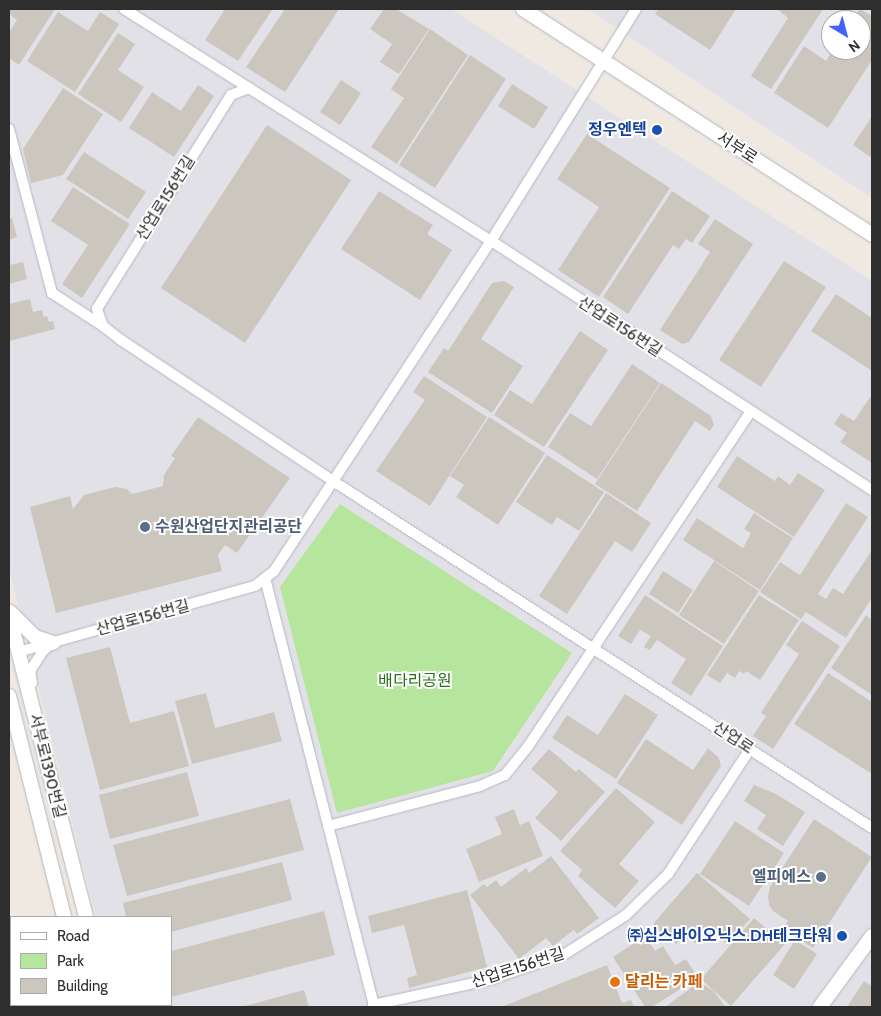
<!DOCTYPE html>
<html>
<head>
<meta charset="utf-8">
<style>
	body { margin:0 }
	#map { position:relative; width:881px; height:1016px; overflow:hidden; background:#efe9e1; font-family:Cabin,"Noto Sans KR",sans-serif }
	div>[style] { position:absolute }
	.industrial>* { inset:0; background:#e3e1e8 }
	.green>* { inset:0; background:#b6e59e }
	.building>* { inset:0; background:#cbc7bf }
	.roads { filter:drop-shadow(0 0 1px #b4b7c1) drop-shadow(0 0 1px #b4b7c1) }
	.street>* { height:10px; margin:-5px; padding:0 5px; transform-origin:5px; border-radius:5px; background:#fff }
	.secondary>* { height:14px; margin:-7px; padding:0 7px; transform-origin:7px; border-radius:7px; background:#fff }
	.dots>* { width:14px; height:14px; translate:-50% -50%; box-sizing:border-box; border:2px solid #fff; border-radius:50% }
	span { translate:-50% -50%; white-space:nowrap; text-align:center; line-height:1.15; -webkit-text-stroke:4px #fff; paint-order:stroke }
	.transit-label { font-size:16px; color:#164399; font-weight:700 }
	.right { translate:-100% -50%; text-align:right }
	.street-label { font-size:16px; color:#2e2e2e }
	.service-label { font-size:16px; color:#4e5e75; font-weight:700 }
	.left { translate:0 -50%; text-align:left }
	.park-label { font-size:16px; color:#2c6e1b }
	.food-label { font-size:16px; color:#c56008; font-weight:700 }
	.frame { position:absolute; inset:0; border:10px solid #2e2e2e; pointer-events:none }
	.legend { position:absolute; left:10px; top:916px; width:162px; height:90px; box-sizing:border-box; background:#fff; border:1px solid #ababab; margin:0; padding:6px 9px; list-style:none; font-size:15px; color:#2e2e2e }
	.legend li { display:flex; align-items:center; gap:10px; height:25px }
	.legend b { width:25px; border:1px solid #ababab }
	.north { position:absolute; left:821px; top:10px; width:50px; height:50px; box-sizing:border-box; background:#fff; border:1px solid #ababab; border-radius:50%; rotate:143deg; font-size:14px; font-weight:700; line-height:20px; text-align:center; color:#2e2e2e }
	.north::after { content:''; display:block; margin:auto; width:18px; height:22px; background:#4264fb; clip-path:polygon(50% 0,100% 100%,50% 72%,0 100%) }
</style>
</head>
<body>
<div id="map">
	<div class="industrial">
		<div style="clip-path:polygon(9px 9px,451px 9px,872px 281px,872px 1007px,119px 1007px,118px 1005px,171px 1005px,171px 917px,96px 917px,9px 569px)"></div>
		<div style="clip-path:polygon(evenodd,588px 9px,872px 9px,872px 198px,588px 9px,831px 20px,861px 20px,861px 50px,831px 50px,831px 20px)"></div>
	</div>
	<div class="green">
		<div style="clip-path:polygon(340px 504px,572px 653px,493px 771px,337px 813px,280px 587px)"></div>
	</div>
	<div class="building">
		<div style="clip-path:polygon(9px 9px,55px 9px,19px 65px,9px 58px,9px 32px,17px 20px,9px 14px)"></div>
		<div style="clip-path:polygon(225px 9px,273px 9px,238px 61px,205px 40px)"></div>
		<div style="clip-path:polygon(285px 9px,339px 9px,285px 92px,246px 67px)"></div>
		<div style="clip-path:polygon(384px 9px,396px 9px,429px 29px,399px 74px,380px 62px,392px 44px,370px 29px)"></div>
		<div style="clip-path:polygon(658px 9px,736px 9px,710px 50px,655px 14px)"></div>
		<div style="clip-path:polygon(777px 9px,823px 9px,771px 89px,751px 76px,788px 18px)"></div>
		<div style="clip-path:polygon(860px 9px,872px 16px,872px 60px,828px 128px,774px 93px,804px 46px,826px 61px,833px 50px,861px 50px,861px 20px,852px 20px)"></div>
		<div style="clip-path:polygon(58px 12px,88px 31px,100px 12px,119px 24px,75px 92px,27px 61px)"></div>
		<div style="clip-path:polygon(430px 29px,468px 55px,397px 164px,371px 147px,404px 98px,391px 89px)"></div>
		<div style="clip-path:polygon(118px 33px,135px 44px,118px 70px,144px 87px,121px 122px,78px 94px)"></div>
		<div style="clip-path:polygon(470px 55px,506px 79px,435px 188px,399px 165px)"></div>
		<div style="clip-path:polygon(341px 80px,361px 93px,340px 125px,320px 112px)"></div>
		<div style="clip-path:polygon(512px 84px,548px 107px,534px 129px,498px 106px)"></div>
		<div style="clip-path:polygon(198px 85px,214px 96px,174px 157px,129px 128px,152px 92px,181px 111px)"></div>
		<div style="clip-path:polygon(63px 88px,103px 114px,63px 175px,31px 183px,23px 149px)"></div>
		<div style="clip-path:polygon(872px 116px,872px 158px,853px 145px)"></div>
		<div style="clip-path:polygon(267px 125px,351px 180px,245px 343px,161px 288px)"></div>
		<div style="clip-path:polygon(587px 134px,670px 188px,599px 297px,558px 270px,599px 207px,557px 179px)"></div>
		<div style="clip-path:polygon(84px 152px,146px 192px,128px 219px,66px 179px)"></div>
		<div style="clip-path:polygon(73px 187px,130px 224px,82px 298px,62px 284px,88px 245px,51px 221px)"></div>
		<div style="clip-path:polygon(379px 191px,433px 225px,427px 234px,452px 250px,420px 300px,341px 249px)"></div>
		<div style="clip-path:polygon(672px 191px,710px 216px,692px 243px,686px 239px,679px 249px,673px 245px,628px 314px,603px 297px)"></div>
		<div style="clip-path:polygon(12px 218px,17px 237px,9px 240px,9px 219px)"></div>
		<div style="clip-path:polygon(715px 219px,753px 244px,689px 342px,682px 344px,660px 330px,710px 252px,698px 244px)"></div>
		<div style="clip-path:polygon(784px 261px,826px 287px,761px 387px,719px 360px)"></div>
		<div style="clip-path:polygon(23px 262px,27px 279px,9px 284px,9px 265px)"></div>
		<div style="clip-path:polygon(504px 281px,514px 287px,481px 339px,523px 366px,492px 413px,428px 372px,444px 348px,448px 351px,492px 283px)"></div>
		<div style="clip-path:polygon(836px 294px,872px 318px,872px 371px,811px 331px)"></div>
		<div style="clip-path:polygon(30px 299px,33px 312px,42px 310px,44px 317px,47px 316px,49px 322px,53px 321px,55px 329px,9px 341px,9px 304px)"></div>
		<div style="clip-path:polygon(580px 331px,608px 350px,544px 447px,494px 415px,510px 390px,532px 404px)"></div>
		<div style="clip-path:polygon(632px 364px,660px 383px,597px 479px,548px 447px,570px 413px,591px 426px)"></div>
		<div style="clip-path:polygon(424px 376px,487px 417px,430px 506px,376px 471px,425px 400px,413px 392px)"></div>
		<div style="clip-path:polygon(661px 383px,711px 416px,714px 425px,710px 431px,695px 421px,637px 511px,595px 484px)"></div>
		<div style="clip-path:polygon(872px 394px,872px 463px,840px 442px,847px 433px,834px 424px,841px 413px,854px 421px)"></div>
		<div style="clip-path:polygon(198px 417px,290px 478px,237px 553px,225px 545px,218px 555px,222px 571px,56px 613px,30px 507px,70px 496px,73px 509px,84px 495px,115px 487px,127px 489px,132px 494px,163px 486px,164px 475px,175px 458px,171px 456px)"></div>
		<div style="clip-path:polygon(489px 417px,545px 453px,498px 525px,456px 497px,464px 485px,450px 476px)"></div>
		<div style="clip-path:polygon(547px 455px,604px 492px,579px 531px,557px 517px,552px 525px,516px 502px)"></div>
		<div style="clip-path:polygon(737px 456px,775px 481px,778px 476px,790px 485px,798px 473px,825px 490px,794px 537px,717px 487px)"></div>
		<div style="clip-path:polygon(606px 493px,651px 523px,632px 552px,615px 541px,567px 614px,539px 596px)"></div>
		<div style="clip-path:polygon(846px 503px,868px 517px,818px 594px,826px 599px,833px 588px,843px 594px,872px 550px,872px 598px,846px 638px,806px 612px,801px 619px,760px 592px,780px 562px,800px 575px)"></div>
		<div style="clip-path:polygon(754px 513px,793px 538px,760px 590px,683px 540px,697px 518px,743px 548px,751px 533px,744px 529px)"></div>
		<div style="clip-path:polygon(714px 561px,759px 591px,724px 644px,679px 615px)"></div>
		<div style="clip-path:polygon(663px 571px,693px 590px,678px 613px,649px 594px)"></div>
		<div style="clip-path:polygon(645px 595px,723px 646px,691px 696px,671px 683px,686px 659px,657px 640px,650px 650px,644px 647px,651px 636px,640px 630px,631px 644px,618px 636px)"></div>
		<div style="clip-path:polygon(759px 595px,799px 620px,760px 680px,746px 671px,744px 674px,739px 671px,735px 678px,727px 673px,720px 683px,707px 675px)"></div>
		<div style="clip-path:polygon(866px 615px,872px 620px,872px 695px,831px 668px)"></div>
		<div style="clip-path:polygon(802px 621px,840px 646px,773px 749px,753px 736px,766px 716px,761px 713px,799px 654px,786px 645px)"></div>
		<div style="clip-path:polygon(110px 647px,130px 723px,174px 711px,189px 766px,100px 790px,66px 658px)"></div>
		<div style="clip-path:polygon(828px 673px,872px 702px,872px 774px,794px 724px)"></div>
		<div style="clip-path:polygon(206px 693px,215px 728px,274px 712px,282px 741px,192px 764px,175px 701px)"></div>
		<div style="clip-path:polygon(625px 694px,658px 715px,616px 779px,552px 738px,567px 715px,598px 735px)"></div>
		<div style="clip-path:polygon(646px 739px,693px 770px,708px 748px,719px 758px,721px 766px,682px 825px,617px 783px)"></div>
		<div style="clip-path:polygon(549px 749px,576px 772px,579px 769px,605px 792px,561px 841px,535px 818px,558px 792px,531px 769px)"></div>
		<div style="clip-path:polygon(187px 772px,199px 816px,110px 839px,99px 795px)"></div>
		<div style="clip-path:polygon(754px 785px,776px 794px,805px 812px,783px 846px,757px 829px,766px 815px,744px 801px)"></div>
		<div style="clip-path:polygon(616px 788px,655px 822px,619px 864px,639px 881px,615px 908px,578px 876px,582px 870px,560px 851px)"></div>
		<div style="clip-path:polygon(290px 799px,304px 850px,127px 896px,113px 845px)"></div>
		<div style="clip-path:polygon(514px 809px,520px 825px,529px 821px,543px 856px,479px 882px,466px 849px,502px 834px,495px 817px)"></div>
		<div style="clip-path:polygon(814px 819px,872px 857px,813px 948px,783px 929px,788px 921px,773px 911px,769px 905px,768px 896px,770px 887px)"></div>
		<div style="clip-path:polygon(735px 821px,784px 853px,749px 906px,700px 874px)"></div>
		<div style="clip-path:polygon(551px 856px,599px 918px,577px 934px,574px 930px,553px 946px,546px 938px,519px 959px,470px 895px,484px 884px,487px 887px,496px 880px,501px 887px,526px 868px,529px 873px)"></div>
		<div style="clip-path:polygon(282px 862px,292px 900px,171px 932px,171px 917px,126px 917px,123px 903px)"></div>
		<div style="clip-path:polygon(697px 873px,750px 919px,728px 945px,708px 928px,695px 943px,685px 934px,676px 944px,653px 924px)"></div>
		<div style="clip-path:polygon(467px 890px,487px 967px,409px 988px,407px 978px,417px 975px,404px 925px,372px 933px,368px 916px)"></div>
		<div style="clip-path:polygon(324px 911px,335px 955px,171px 997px,171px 951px)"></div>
		<div style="clip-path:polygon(754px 918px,785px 944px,731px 1006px,701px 979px)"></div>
		<div style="clip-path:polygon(645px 936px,655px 951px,663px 946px,675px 965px,686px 959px,698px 978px,652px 1007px,645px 1007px,613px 957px)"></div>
		<div style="clip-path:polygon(795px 940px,817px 954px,794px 989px,773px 975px)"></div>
		<div style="clip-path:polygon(607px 965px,622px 1003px,631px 1000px,634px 1007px,501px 1007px)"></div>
		<div style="clip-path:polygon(864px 981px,872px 986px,872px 1007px,847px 1007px)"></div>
		<div style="clip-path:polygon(699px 982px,714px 991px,725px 1007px,665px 1007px)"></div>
		<div style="clip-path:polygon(304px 990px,309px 1007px,241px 1007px)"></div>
	</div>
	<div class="roads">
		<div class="street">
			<div style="left:124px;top:9px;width:148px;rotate:32.3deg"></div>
			<div style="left:9px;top:129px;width:170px;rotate:75.3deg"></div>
			<div style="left:52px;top:293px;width:61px;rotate:32.9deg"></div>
			<div style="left:872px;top:490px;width:455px;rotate:-146.8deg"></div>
			<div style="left:491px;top:241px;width:286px;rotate:-147.7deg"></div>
			<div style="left:249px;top:88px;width:19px;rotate:159deg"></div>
			<div style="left:231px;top:95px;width:252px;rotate:122.1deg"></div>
			<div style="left:97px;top:309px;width:18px;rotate:71deg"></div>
			<div style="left:103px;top:326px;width:23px;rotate:38deg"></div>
			<div style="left:121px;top:340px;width:255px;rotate:33.6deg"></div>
			<div style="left:333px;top:481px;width:641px;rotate:32.77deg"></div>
			<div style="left:265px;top:578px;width:443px;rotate:75.7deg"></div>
			<div style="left:18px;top:652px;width:246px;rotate:-15.6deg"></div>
			<div style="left:255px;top:586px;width:24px;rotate:-38deg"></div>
			<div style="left:274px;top:571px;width:395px;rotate:-56.7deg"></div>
			<div style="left:491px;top:241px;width:274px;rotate:-58deg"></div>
			<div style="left:32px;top:683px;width:12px;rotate:-99deg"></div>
			<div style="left:30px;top:671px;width:24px;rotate:-57deg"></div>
			<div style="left:43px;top:651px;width:9px;rotate:-41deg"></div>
			<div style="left:328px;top:826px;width:157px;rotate:-14.7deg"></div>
			<div style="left:480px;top:786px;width:27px;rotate:-24deg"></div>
			<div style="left:505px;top:775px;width:38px;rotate:-51deg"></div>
			<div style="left:529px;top:745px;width:400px;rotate:-56.4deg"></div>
			<div style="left:373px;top:1005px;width:122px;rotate:-12.3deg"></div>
			<div style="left:492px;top:979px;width:77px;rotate:-18.9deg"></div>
			<div style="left:565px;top:954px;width:72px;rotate:-32.6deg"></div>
			<div style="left:626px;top:915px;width:59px;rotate:-44.3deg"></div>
			<div style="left:668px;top:874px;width:149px;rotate:-56.7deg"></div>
		</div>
		<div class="secondary">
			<div style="left:523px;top:9px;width:416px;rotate:32.9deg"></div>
			<div style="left:10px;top:612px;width:35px;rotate:45deg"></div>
			<div style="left:35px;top:637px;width:19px;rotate:18deg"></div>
			<div style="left:9px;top:615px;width:312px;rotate:75.7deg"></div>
			<div style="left:9px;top:696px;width:228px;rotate:76deg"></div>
			<div style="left:86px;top:1005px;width:2px;rotate:63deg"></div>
			<div style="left:108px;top:1005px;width:2px;rotate:63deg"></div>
			<div style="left:820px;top:1007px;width:88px;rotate:-53.8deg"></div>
		</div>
	</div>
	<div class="dots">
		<div style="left:657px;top:130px;background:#1a4fb4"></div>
		<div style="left:145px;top:527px;background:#5c6f8a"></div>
		<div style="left:821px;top:877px;background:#5c6f8a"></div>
		<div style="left:842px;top:936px;background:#1a4fb4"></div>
		<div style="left:615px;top:982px;background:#e8710a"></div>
	</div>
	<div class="transit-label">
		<span class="right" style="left:647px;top:130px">정우엔텍</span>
		<span class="right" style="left:832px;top:936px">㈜심스바이오닉스.DH테크타워</span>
	</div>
	<div class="street-label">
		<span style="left:737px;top:148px;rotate:33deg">서부로</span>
		<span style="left:166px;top:198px;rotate:-58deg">산업로156번길</span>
		<span style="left:620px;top:327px;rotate:33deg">산업로156번길</span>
		<span style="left:143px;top:618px;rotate:-15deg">산업로156번길</span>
		<span style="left:733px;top:738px;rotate:33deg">산업로</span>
		<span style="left:47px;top:766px;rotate:76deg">서부로1390번길</span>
		<span style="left:518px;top:968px;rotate:-18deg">산업로156번길</span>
	</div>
	<div class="service-label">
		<span class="left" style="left:155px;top:527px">수원산업단지관리공단</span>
		<span class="right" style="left:811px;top:877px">엘피에스</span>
	</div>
	<div class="park-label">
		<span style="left:415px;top:681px">배다리공원</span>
	</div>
	<div class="food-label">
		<span class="left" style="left:625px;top:982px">달리는 카페</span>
	</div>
	<div class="frame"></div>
	<ul class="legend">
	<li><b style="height:6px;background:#fff"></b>Road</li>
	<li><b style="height:14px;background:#b6e59e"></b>Park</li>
	<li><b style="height:14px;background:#cbc7bf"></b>Building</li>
	</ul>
	<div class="north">N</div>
</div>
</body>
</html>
